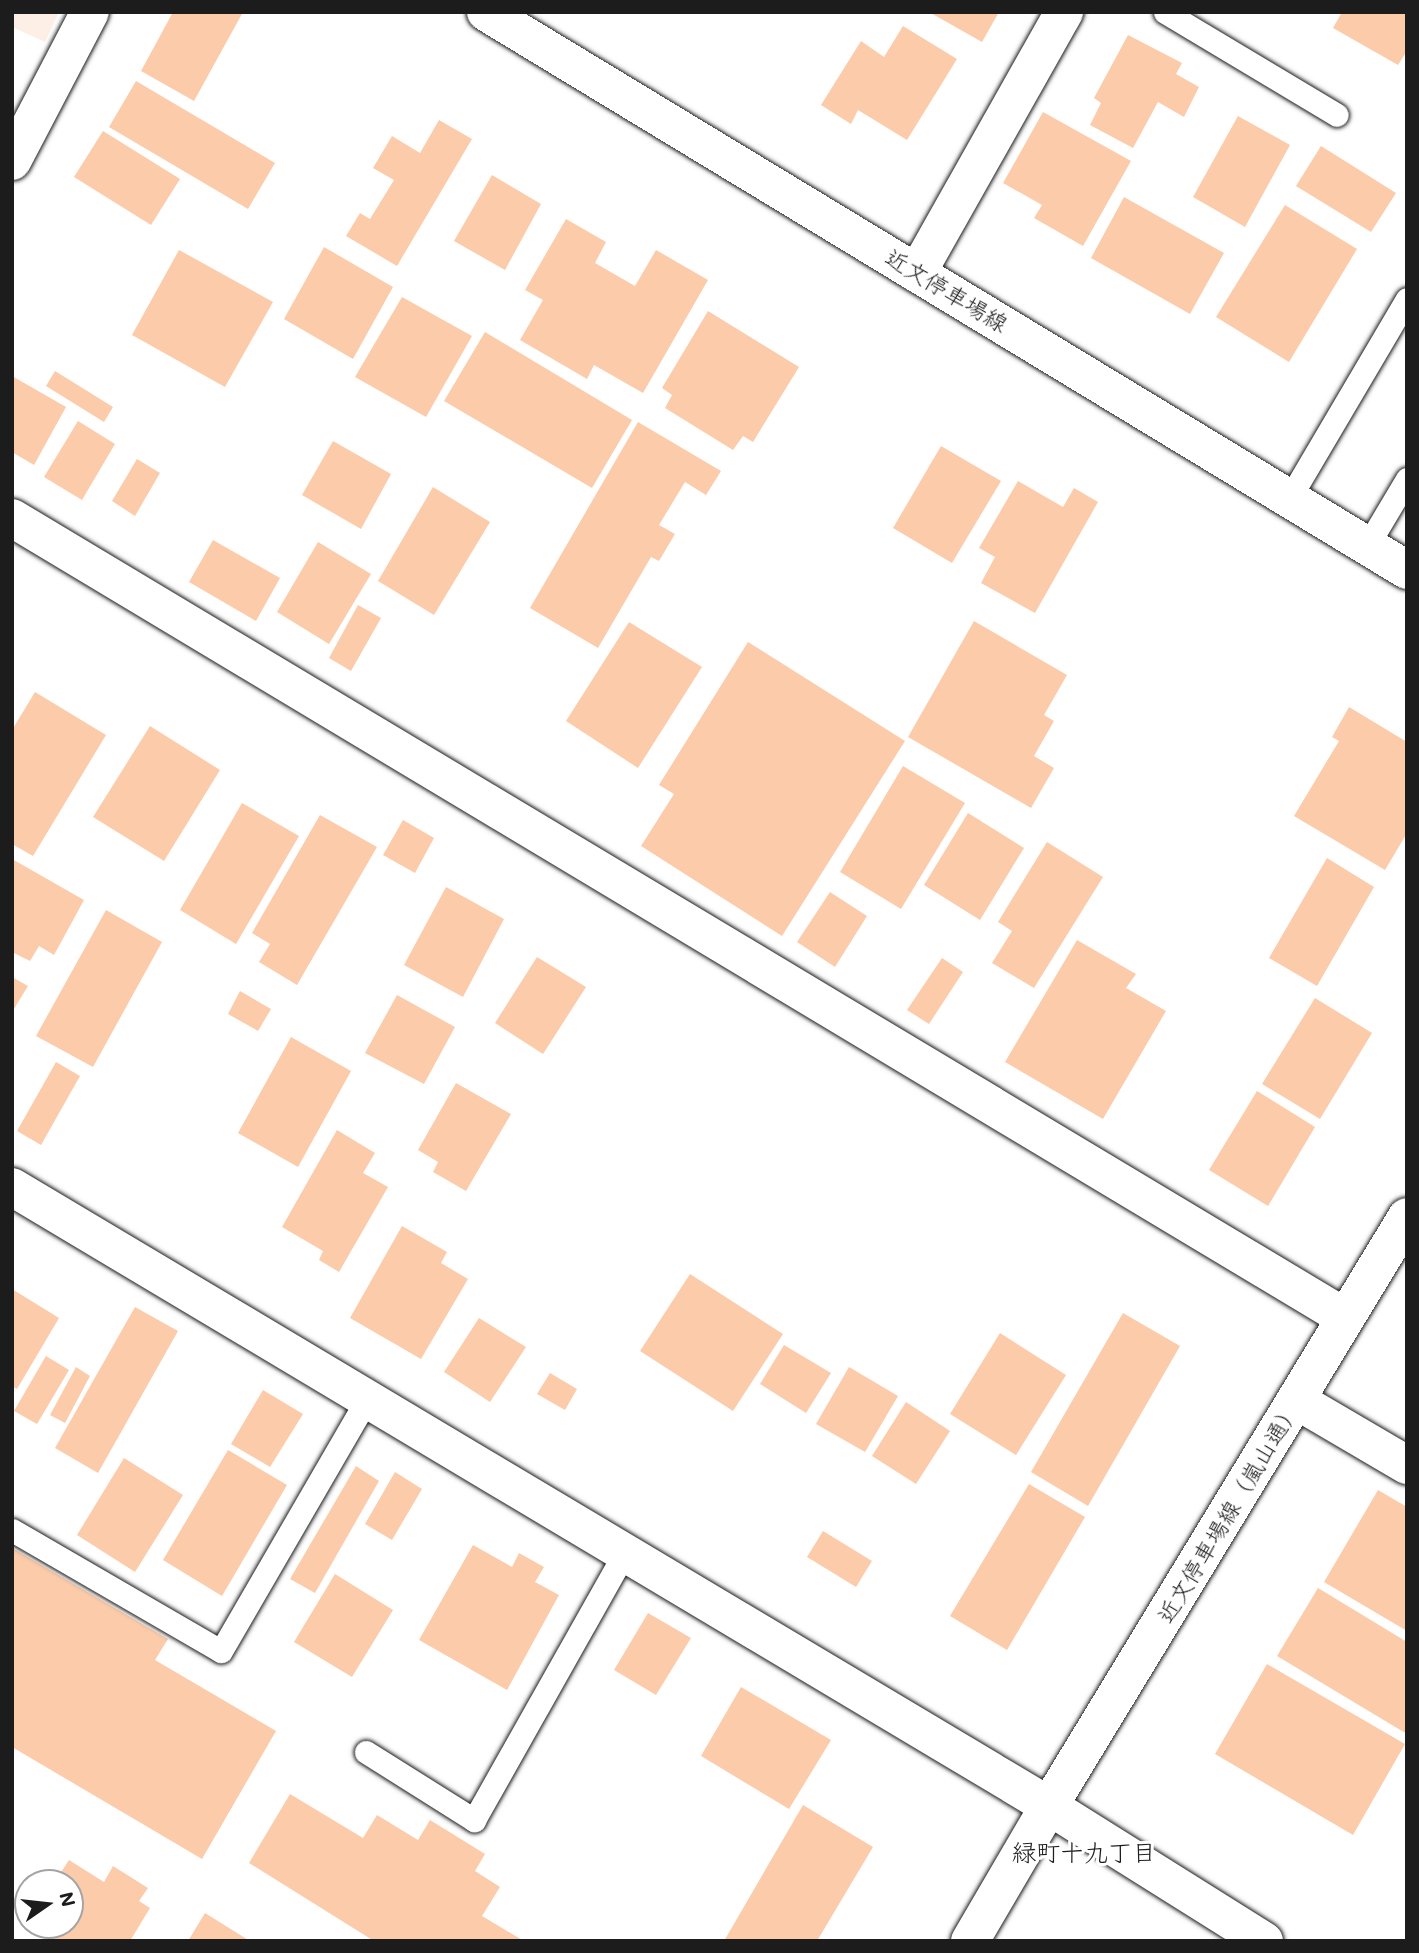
<!DOCTYPE html>
<html>
<head>
<meta charset="utf-8">
<style>
	body { margin:0 }
	#map { position:relative; width:1419px; height:1953px; overflow:hidden; background:#fff; font-family:Mali,"Klee One",sans-serif }
	div>[style] { position:absolute }
	.built>* { inset:0; background:#feefe6 }
	.building>* { inset:0; background:#fbcbaa }
	.roads { filter:drop-shadow(0 0 2px #1c1c1c) drop-shadow(0 0 2px #1c1c1c) }
	.service>* { height:23px; margin:-11.5px; padding:0 11.5px; transform-origin:11.5px; border-radius:11.5px; background:#fff }
	.minor>* { height:38px; margin:-19px; padding:0 19px; transform-origin:19px; border-radius:19px; background:#fff }
	.tertiary>* { height:38px; margin:-19px; padding:0 19px; transform-origin:19px; border-radius:19px; background:#fff }
	.secondary>* { height:38px; margin:-19px; padding:0 19px; transform-origin:19px; border-radius:19px; background:#fff }
	span { translate:-50% -50%; white-space:nowrap; text-align:center; line-height:1.15; -webkit-text-stroke:6px #fff; paint-order:stroke }
	.street-label { font-size:23px; color:#1c1c1c }
	.neighbourhood-label { font-size:24px; color:#1c1c1c }
	.frame { position:absolute; inset:0; border:14px solid #1c1c1c; pointer-events:none }
	.north { position:absolute; left:14px; top:1869px; width:70px; height:70px; box-sizing:border-box; background:#fff; border:2px solid #a4a4a4; border-radius:50%; rotate:76deg; font-size:19px; font-weight:700; line-height:28px; text-align:center; color:#1c1c1c }
	.north::after { content:''; display:block; margin:auto; width:24px; height:32px; background:#1c1c1c; clip-path:polygon(50% 0,100% 100%,50% 72%,0 100%) }
</style>
</head>
<body>
<div id="map">
	<div class="built">
		<div style="clip-path:polygon(12px 12px,59px 12px,45px 42px,12px 27px)"></div>
	</div>
	<div class="building">
		<div style="clip-path:polygon(173px 12px,243px 12px,194px 101px,141px 71px)"></div>
		<div style="clip-path:polygon(929px 12px,999px 12px,982px 42px)"></div>
		<div style="clip-path:polygon(1342px 12px,1407px 12px,1407px 51px,1398px 65px,1333px 28px)"></div>
		<div style="clip-path:polygon(903px 26px,957px 59px,907px 140px,858px 110px,851px 124px,821px 105px,861px 41px,884px 57px)"></div>
		<div style="clip-path:polygon(1128px 35px,1182px 63px,1176px 74px,1199px 87px,1184px 117px,1158px 102px,1133px 148px,1090px 125px,1101px 103px,1094px 98px)"></div>
		<div style="clip-path:polygon(136px 81px,275px 163px,248px 209px,109px 127px)"></div>
		<div style="clip-path:polygon(1043px 112px,1131px 161px,1083px 246px,1034px 218px,1042px 205px,1003px 183px)"></div>
		<div style="clip-path:polygon(1238px 116px,1290px 145px,1245px 227px,1193px 197px)"></div>
		<div style="clip-path:polygon(439px 120px,472px 139px,397px 266px,346px 236px,360px 213px,370px 219px,394px 180px,373px 168px,392px 136px,420px 153px)"></div>
		<div style="clip-path:polygon(103px 131px,180px 179px,151px 225px,74px 177px)"></div>
		<div style="clip-path:polygon(1321px 146px,1396px 193px,1371px 232px,1296px 186px)"></div>
		<div style="clip-path:polygon(492px 175px,541px 204px,505px 270px,454px 241px)"></div>
		<div style="clip-path:polygon(1124px 197px,1224px 253px,1190px 314px,1091px 258px)"></div>
		<div style="clip-path:polygon(1285px 205px,1357px 249px,1289px 362px,1216px 317px)"></div>
		<div style="clip-path:polygon(566px 219px,606px 242px,595px 263px,635px 286px,656px 250px,708px 280px,643px 393px,594px 365px,587px 379px,520px 340px,543px 300px,525px 290px)"></div>
		<div style="clip-path:polygon(324px 247px,393px 287px,353px 359px,284px 319px)"></div>
		<div style="clip-path:polygon(179px 250px,273px 302px,225px 387px,132px 335px)"></div>
		<div style="clip-path:polygon(402px 297px,472px 336px,426px 417px,355px 377px)"></div>
		<div style="clip-path:polygon(708px 311px,799px 367px,753px 442px,743px 436px,733px 450px,665px 408px,672px 395px,662px 388px)"></div>
		<div style="clip-path:polygon(485px 332px,632px 420px,592px 488px,444px 401px)"></div>
		<div style="clip-path:polygon(55px 371px,113px 407px,104px 422px,46px 386px)"></div>
		<div style="clip-path:polygon(12px 376px,66px 407px,34px 465px,12px 452px)"></div>
		<div style="clip-path:polygon(78px 421px,115px 444px,82px 500px,44px 477px)"></div>
		<div style="clip-path:polygon(638px 422px,721px 471px,706px 495px,685px 482px,659px 525px,675px 534px,659px 561px,651px 557px,598px 648px,530px 608px)"></div>
		<div style="clip-path:polygon(333px 441px,391px 474px,361px 529px,302px 495px)"></div>
		<div style="clip-path:polygon(941px 446px,1001px 481px,952px 563px,893px 528px)"></div>
		<div style="clip-path:polygon(137px 459px,160px 473px,135px 516px,112px 501px)"></div>
		<div style="clip-path:polygon(1018px 481px,1063px 507px,1074px 488px,1098px 502px,1035px 613px,981px 583px,995px 557px,979px 548px)"></div>
		<div style="clip-path:polygon(433px 487px,490px 522px,434px 615px,378px 581px)"></div>
		<div style="clip-path:polygon(213px 540px,280px 578px,256px 621px,189px 582px)"></div>
		<div style="clip-path:polygon(318px 542px,371px 574px,329px 644px,277px 612px)"></div>
		<div style="clip-path:polygon(358px 605px,381px 618px,351px 671px,329px 658px)"></div>
		<div style="clip-path:polygon(974px 621px,1067px 675px,1044px 715px,1054px 721px,1034px 756px,1054px 768px,1031px 808px,908px 737px)"></div>
		<div style="clip-path:polygon(629px 622px,702px 667px,638px 768px,566px 721px)"></div>
		<div style="clip-path:polygon(748px 642px,905px 741px,782px 936px,641px 846px,674px 794px,659px 785px)"></div>
		<div style="clip-path:polygon(35px 692px,106px 735px,33px 856px,12px 844px,12px 730px)"></div>
		<div style="clip-path:polygon(1349px 707px,1407px 742px,1407px 833px,1385px 870px,1294px 816px,1339px 741px,1332px 737px)"></div>
		<div style="clip-path:polygon(150px 726px,220px 770px,164px 861px,93px 817px)"></div>
		<div style="clip-path:polygon(903px 766px,965px 803px,901px 909px,840px 872px)"></div>
		<div style="clip-path:polygon(242px 803px,299px 836px,236px 944px,180px 910px)"></div>
		<div style="clip-path:polygon(968px 813px,1024px 848px,980px 920px,924px 885px)"></div>
		<div style="clip-path:polygon(320px 815px,377px 847px,297px 985px,259px 962px,270px 944px,252px 933px)"></div>
		<div style="clip-path:polygon(403px 820px,434px 838px,415px 873px,383px 855px)"></div>
		<div style="clip-path:polygon(1047px 842px,1103px 877px,1034px 988px,992px 963px,1012px 931px,998px 922px)"></div>
		<div style="clip-path:polygon(1327px 858px,1374px 887px,1317px 986px,1269px 958px)"></div>
		<div style="clip-path:polygon(12px 859px,84px 900px,54px 955px,39px 946px,30px 961px,12px 952px)"></div>
		<div style="clip-path:polygon(446px 887px,504px 919px,463px 997px,404px 965px)"></div>
		<div style="clip-path:polygon(830px 892px,867px 916px,835px 967px,797px 942px)"></div>
		<div style="clip-path:polygon(106px 910px,162px 942px,93px 1067px,36px 1036px)"></div>
		<div style="clip-path:polygon(1077px 940px,1136px 974px,1126px 988px,1166px 1011px,1103px 1119px,1005px 1062px)"></div>
		<div style="clip-path:polygon(537px 957px,586px 987px,543px 1054px,495px 1023px)"></div>
		<div style="clip-path:polygon(942px 958px,963px 972px,929px 1024px,907px 1010px)"></div>
		<div style="clip-path:polygon(12px 977px,28px 986px,12px 1012px)"></div>
		<div style="clip-path:polygon(240px 991px,271px 1009px,258px 1031px,228px 1014px)"></div>
		<div style="clip-path:polygon(397px 995px,455px 1027px,424px 1084px,365px 1053px)"></div>
		<div style="clip-path:polygon(1315px 998px,1372px 1033px,1320px 1119px,1262px 1084px)"></div>
		<div style="clip-path:polygon(291px 1037px,351px 1071px,298px 1167px,238px 1133px)"></div>
		<div style="clip-path:polygon(56px 1062px,80px 1076px,41px 1145px,17px 1131px)"></div>
		<div style="clip-path:polygon(456px 1083px,511px 1114px,466px 1191px,433px 1172px,438px 1162px,418px 1150px)"></div>
		<div style="clip-path:polygon(1257px 1091px,1315px 1127px,1268px 1206px,1209px 1170px)"></div>
		<div style="clip-path:polygon(337px 1130px,375px 1153px,363px 1173px,388px 1187px,339px 1272px,319px 1260px,323px 1251px,282px 1227px)"></div>
		<div style="clip-path:polygon(402px 1226px,447px 1252px,441px 1263px,468px 1279px,421px 1359px,350px 1318px)"></div>
		<div style="clip-path:polygon(690px 1274px,783px 1334px,733px 1411px,640px 1351px)"></div>
		<div style="clip-path:polygon(12px 1289px,59px 1318px,17px 1389px,12px 1386px)"></div>
		<div style="clip-path:polygon(135px 1307px,178px 1331px,98px 1473px,55px 1448px)"></div>
		<div style="clip-path:polygon(1123px 1313px,1180px 1346px,1088px 1506px,1031px 1472px)"></div>
		<div style="clip-path:polygon(479px 1318px,526px 1347px,490px 1402px,444px 1372px)"></div>
		<div style="clip-path:polygon(1000px 1333px,1066px 1375px,1016px 1455px,950px 1414px)"></div>
		<div style="clip-path:polygon(784px 1345px,831px 1373px,806px 1413px,760px 1384px)"></div>
		<div style="clip-path:polygon(46px 1356px,69px 1370px,37px 1424px,14px 1411px)"></div>
		<div style="clip-path:polygon(76px 1367px,90px 1376px,65px 1423px,50px 1415px)"></div>
		<div style="clip-path:polygon(849px 1367px,898px 1396px,865px 1452px,816px 1424px)"></div>
		<div style="clip-path:polygon(550px 1373px,577px 1389px,565px 1410px,537px 1394px)"></div>
		<div style="clip-path:polygon(263px 1390px,303px 1414px,270px 1467px,231px 1444px)"></div>
		<div style="clip-path:polygon(906px 1402px,950px 1431px,916px 1484px,872px 1456px)"></div>
		<div style="clip-path:polygon(228px 1450px,287px 1485px,222px 1596px,163px 1560px)"></div>
		<div style="clip-path:polygon(124px 1458px,183px 1495px,135px 1572px,77px 1535px)"></div>
		<div style="clip-path:polygon(356px 1466px,379px 1481px,315px 1593px,290px 1579px)"></div>
		<div style="clip-path:polygon(395px 1472px,422px 1489px,392px 1540px,365px 1524px)"></div>
		<div style="clip-path:polygon(1029px 1484px,1085px 1517px,1007px 1650px,950px 1616px)"></div>
		<div style="clip-path:polygon(1378px 1490px,1407px 1507px,1407px 1631px,1324px 1582px)"></div>
		<div style="clip-path:polygon(823px 1531px,872px 1561px,856px 1587px,807px 1557px)"></div>
		<div style="clip-path:polygon(473px 1545px,512px 1567px,519px 1553px,544px 1567px,535px 1582px,559px 1595px,507px 1690px,419px 1640px)"></div>
		<div style="clip-path:polygon(12px 1548px,168px 1639px,155px 1660px,276px 1731px,202px 1859px,12px 1747px)"></div>
		<div style="clip-path:polygon(335px 1574px,393px 1610px,352px 1677px,294px 1642px)"></div>
		<div style="clip-path:polygon(1318px 1588px,1407px 1642px,1407px 1734px,1277px 1656px)"></div>
		<div style="clip-path:polygon(648px 1613px,691px 1638px,656px 1695px,614px 1670px)"></div>
		<div style="clip-path:polygon(1267px 1664px,1405px 1744px,1353px 1835px,1215px 1754px)"></div>
		<div style="clip-path:polygon(741px 1687px,831px 1740px,789px 1809px,701px 1756px)"></div>
		<div style="clip-path:polygon(290px 1794px,363px 1838px,377px 1815px,418px 1840px,430px 1820px,485px 1854px,475px 1871px,500px 1887px,482px 1916px,524px 1941px,374px 1941px,249px 1863px)"></div>
		<div style="clip-path:polygon(803px 1805px,873px 1847px,817px 1941px,724px 1941px)"></div>
		<div style="clip-path:polygon(69px 1860px,104px 1882px,113px 1866px,148px 1888px,139px 1901px,150px 1908px,130px 1941px,49px 1941px,59px 1925px,70px 1925px,70px 1883px,54px 1883px)"></div>
		<div style="clip-path:polygon(205px 1913px,250px 1941px,188px 1941px)"></div>
	</div>
	<div class="roads">
		<div class="service">
			<div style="left:1165px;top:12px;width:200px;rotate:30.9deg"></div>
			<div style="left:1289px;top:499px;width:232px;rotate:-59.5deg"></div>
			<div style="left:1367px;top:546px;width:78px;rotate:-59.2deg"></div>
			<div style="left:12px;top:1530px;width:241px;rotate:30.1deg"></div>
			<div style="left:221px;top:1651px;width:291px;rotate:-59.9deg"></div>
			<div style="left:366px;top:1752px;width:128px;rotate:32.2deg"></div>
			<div style="left:474px;top:1820px;width:308px;rotate:-60.6deg"></div>
		</div>
		<div class="minor">
			<div style="left:12px;top:161px;width:168px;rotate:-62.4deg"></div>
			<div style="left:917px;top:273px;width:300px;rotate:-60.6deg"></div>
			<div style="left:12px;top:518px;width:1555px;rotate:30.95deg"></div>
			<div style="left:12px;top:1187px;width:1208px;rotate:30.83deg"></div>
			<div style="left:1296px;top:1400px;width:129px;rotate:30.4deg"></div>
		</div>
		<div class="tertiary">
			<div style="left:970px;top:1941px;width:156px;rotate:-59.7deg"></div>
		</div>
		<div class="secondary">
			<div style="left:486px;top:12px;width:1077px;rotate:31.21deg"></div>
			<div style="left:1264px;top:1941px;width:254px;rotate:-147.9deg"></div>
			<div style="left:1049px;top:1806px;width:689px;rotate:-58.71deg"></div>
		</div>
	</div>
	<div class="street-label">
		<span style="left:947px;top:290px;rotate:31deg">近文停車場線</span>
		<span style="left:1228px;top:1512px;rotate:-59deg">近文停車場線（嵐山通）</span>
	</div>
	<div class="neighbourhood-label">
		<span style="left:1084px;top:1852px">緑町十九丁目</span>
	</div>
	<div class="frame"></div>
	<div class="north">N</div>
</div>
</body>
</html>
